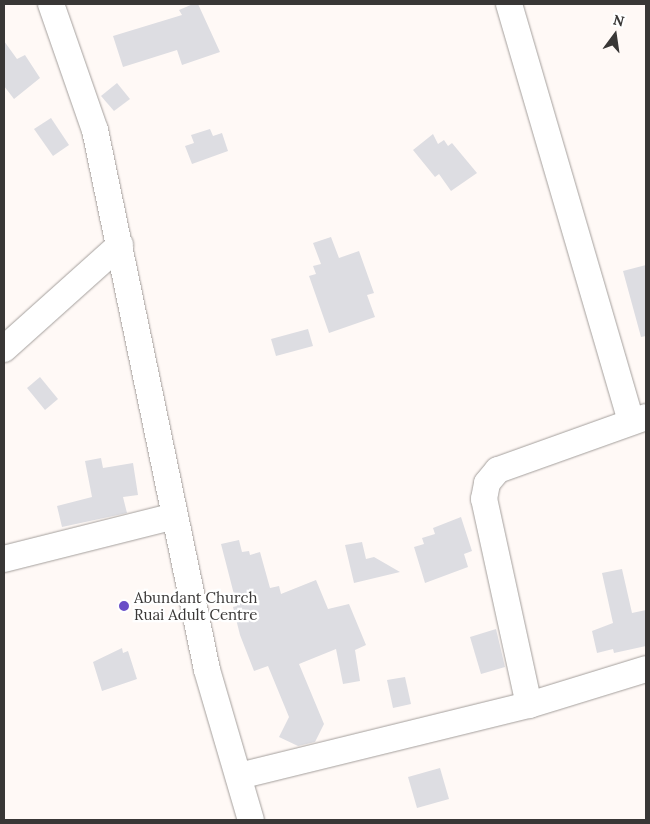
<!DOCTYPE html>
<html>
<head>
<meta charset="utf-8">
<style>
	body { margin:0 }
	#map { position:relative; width:650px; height:824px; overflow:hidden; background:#fff9f6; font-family:Lora,serif }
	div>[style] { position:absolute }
	.building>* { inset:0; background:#dddde2 }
	.roads { filter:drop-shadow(0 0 1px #a49f9c) drop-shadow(0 0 1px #a49f9c) }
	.minor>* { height:26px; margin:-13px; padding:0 13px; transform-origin:13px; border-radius:13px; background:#fff }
	.dots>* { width:14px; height:14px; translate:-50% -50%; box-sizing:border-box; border:2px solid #fff; border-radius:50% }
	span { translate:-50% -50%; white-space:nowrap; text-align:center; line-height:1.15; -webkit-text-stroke:4.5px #fff; paint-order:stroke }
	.poi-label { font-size:15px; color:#393736 }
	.left { translate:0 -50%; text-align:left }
	.frame { position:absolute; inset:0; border:5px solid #393736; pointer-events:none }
	.north { position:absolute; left:590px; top:10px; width:50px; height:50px; -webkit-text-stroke:4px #fff; paint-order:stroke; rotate:14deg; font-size:14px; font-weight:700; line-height:20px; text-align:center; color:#393736 }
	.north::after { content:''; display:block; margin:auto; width:18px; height:22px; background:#393736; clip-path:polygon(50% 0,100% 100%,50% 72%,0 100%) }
</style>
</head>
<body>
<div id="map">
	<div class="building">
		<div style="clip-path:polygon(193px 4px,198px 4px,220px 52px,182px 65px,177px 50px,123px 67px,113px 36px,182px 15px,179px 10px)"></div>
		<div style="clip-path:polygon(4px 41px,17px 59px,25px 55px,40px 78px,14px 99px,4px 86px)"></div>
		<div style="clip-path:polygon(117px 83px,130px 99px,114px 111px,101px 96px)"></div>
		<div style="clip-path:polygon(51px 118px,69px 145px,53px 156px,34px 129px)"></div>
		<div style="clip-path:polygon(210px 129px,213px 136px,222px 133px,228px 151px,192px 164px,185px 146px,194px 143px,191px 135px)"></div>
		<div style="clip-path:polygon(433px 134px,438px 144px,444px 140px,448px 146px,452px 143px,477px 173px,451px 191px,439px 174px,435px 177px,413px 150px)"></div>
		<div style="clip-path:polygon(331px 237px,339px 258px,359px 251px,374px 293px,367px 295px,375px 317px,329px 333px,309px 276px,316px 274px,313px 266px,321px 264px,313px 243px)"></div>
		<div style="clip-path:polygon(646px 265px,646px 336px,641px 337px,623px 271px)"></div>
		<div style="clip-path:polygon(308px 329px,313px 346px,276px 356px,271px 339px)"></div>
		<div style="clip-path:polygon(40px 377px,58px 399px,45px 410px,27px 388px)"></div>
		<div style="clip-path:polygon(101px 458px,103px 468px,133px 463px,138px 495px,123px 497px,127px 513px,62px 527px,57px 506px,92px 497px,85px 461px)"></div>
		<div style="clip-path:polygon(461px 517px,472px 551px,464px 554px,468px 567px,425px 583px,414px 547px,424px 544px,422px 538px,435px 534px,433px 528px)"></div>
		<div style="clip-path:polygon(239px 540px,242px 552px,249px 551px,250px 555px,260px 552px,270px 588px,279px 586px,281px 594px,316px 580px,328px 609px,349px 604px,366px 645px,355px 650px,360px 681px,343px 684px,336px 649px,299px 664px,324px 724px,315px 742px,298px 746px,279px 737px,289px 717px,268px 666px,254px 671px,240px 635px,233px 607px,237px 606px,221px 544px)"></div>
		<div style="clip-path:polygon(362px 542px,366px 559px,374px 557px,400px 572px,354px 583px,345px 545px)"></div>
		<div style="clip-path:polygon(622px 569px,632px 613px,646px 610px,646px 646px,614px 653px,613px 649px,597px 653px,592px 631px,613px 623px,602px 573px)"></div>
		<div style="clip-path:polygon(496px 629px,505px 667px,481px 674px,470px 637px)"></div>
		<div style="clip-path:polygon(122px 648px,123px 653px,128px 651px,137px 679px,102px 691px,93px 662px)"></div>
		<div style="clip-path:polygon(405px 677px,411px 704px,393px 708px,387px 680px)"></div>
		<div style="clip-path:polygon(440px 768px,449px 799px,417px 808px,408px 777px)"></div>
	</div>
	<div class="roads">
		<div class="minor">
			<div style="left:51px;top:4px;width:133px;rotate:70.8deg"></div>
			<div style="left:95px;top:130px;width:551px;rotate:78.28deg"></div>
			<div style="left:207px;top:670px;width:156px;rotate:73.7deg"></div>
			<div style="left:509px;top:4px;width:435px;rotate:73.7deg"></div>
			<div style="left:4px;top:349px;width:156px;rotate:-41.9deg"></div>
			<div style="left:4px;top:559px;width:176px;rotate:-14.1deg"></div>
			<div style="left:529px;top:705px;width:211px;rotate:-102.3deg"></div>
			<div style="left:484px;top:499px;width:16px;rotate:-79deg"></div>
			<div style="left:487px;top:483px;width:17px;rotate:-50deg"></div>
			<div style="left:498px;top:470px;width:157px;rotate:-19.7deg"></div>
			<div style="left:239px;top:776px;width:299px;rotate:-13.8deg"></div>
			<div style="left:529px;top:705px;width:122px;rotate:-17.1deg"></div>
		</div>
	</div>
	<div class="dots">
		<div style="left:124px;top:606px;background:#694ec7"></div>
	</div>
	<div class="poi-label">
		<span class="left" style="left:134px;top:606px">Abundant Church<br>Ruai Adult Centre</span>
	</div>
	<div class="frame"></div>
	<div class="north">N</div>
</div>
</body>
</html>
